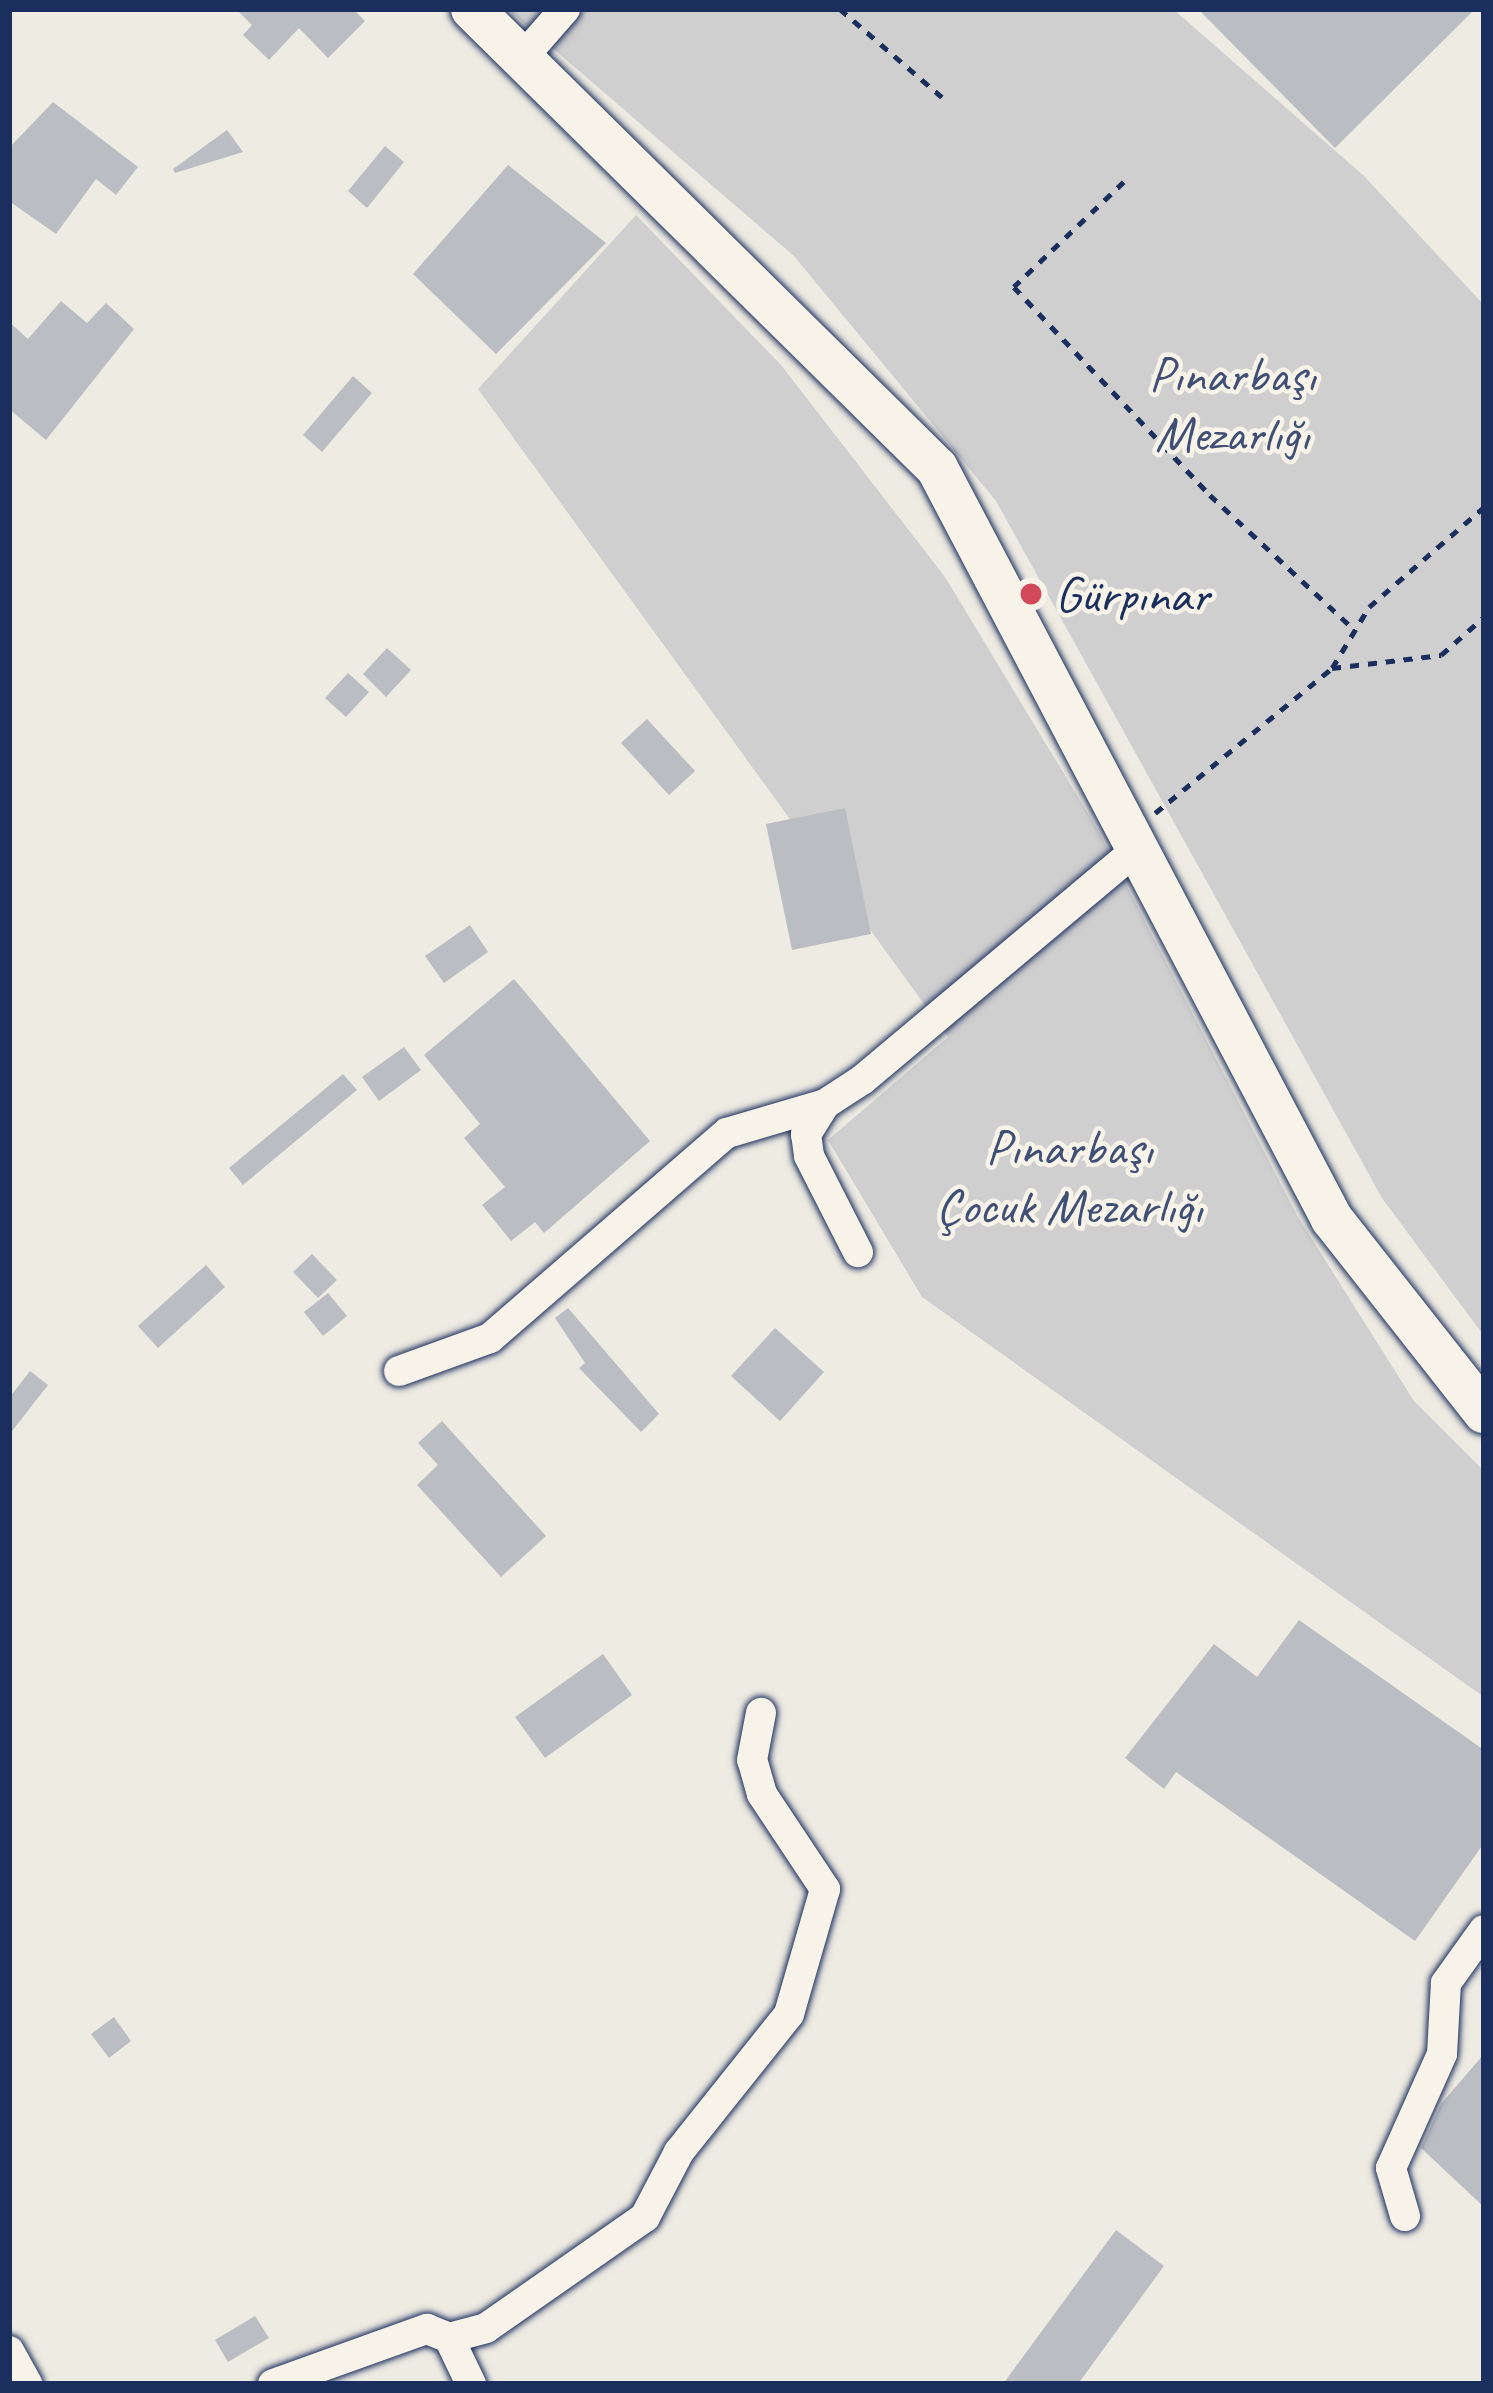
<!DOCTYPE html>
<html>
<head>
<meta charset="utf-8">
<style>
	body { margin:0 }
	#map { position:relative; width:1493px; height:2393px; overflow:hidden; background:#eeebe2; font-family:Caveat,sans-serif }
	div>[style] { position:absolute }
	.green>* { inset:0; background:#cfcfcf }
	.building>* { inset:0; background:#babdc2 }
	.path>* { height:4.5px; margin-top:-2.25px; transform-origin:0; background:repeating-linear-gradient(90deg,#1b2f5e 0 9px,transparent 0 18px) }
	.roads { filter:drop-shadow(0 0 3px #1b2f5e) drop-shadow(0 0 3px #1b2f5e) }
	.street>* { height:30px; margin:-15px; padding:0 15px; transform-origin:15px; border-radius:15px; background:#f7f3e8 }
	.secondary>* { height:42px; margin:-21px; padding:0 21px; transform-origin:21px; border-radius:21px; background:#f7f3e8 }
	.dots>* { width:33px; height:33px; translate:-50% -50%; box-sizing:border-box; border:6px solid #f7f3e8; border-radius:50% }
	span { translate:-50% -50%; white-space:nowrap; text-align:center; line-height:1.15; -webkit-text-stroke:9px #f7f3e8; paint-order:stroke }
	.park-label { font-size:51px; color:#3f4f75 }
	.poi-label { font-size:51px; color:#1b2f5e }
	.left { translate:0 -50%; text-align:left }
	.frame { position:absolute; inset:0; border:12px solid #1b2f5e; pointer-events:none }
</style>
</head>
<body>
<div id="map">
	<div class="green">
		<div style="clip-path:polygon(507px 9px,1173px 9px,1364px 176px,1484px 305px,1484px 1336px,1382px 1198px,996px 501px,794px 256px)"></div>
		<div style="clip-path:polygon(636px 215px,781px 365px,945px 577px,1095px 825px,1298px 1217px,1414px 1401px,1484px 1471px,1484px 1697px,922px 1297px,828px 1140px,948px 1037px,478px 389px)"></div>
	</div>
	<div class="building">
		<div style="clip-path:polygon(236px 9px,353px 9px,365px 21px,328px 58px,299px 28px,269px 60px,243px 35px,252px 25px)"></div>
		<div style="clip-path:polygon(1198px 9px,1475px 9px,1335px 148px)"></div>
		<div style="clip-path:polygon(53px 102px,138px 167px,116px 195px,96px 179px,56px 234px,9px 201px,9px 148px)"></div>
		<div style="clip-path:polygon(227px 130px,243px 152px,175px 173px,173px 169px)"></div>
		<div style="clip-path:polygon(385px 146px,404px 162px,367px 208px,348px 191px)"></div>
		<div style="clip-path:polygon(508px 165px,606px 243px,496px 354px,413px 274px)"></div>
		<div style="clip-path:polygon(61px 301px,87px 323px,106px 303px,134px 329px,46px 440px,9px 409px,9px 322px,28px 339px)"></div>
		<div style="clip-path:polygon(353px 376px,372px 393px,322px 452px,303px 435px)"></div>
		<div style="clip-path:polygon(387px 648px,411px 670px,386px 697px,363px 674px)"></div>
		<div style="clip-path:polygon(348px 673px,369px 692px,346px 717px,325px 698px)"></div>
		<div style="clip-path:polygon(647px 719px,695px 771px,669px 795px,621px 743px)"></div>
		<div style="clip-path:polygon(845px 808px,871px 934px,792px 950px,766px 824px)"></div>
		<div style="clip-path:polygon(470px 925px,488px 952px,444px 983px,425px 956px)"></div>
		<div style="clip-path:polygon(514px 979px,650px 1141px,544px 1233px,535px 1222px,511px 1241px,482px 1205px,505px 1187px,464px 1138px,480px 1124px,424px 1055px)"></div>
		<div style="clip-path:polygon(404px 1047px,421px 1070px,379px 1101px,362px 1077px)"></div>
		<div style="clip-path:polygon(343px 1074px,357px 1090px,243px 1185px,229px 1168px)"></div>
		<div style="clip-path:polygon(312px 1254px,337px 1280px,318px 1298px,293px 1272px)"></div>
		<div style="clip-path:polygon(206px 1265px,225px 1287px,158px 1348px,138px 1326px)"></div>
		<div style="clip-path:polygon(328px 1293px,347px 1316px,323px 1336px,304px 1312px)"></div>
		<div style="clip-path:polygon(568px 1308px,659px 1414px,641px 1432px,579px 1368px,585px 1363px,555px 1318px)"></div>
		<div style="clip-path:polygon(775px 1328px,824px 1372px,780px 1421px,731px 1376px)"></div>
		<div style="clip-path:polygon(30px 1371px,48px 1385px,9px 1435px,9px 1398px)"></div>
		<div style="clip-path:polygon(442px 1421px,546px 1536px,501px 1577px,417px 1485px,438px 1465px,418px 1443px)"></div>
		<div style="clip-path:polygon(1299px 1620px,1484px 1750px,1484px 1843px,1415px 1941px,1176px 1772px,1164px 1789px,1125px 1758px,1214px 1644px,1257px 1677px)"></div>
		<div style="clip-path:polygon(603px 1654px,632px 1695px,545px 1758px,515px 1717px)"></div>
		<div style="clip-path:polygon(114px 2017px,131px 2041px,109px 2058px,91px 2034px)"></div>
		<div style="clip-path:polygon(1484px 2054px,1484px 2207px,1421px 2148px,1441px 2104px)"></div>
		<div style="clip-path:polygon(1116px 2230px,1164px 2266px,1078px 2384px,1003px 2384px)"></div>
		<div style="clip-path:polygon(255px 2316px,269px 2338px,228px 2362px,215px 2340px)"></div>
	</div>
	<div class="path">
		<div style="left:840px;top:9px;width:135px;rotate:40.8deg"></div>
		<div style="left:1124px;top:182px;width:152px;rotate:136.3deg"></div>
		<div style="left:1014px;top:287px;width:286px;rotate:46.7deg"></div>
		<div style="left:1210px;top:495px;width:198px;rotate:43deg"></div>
		<div style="left:1332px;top:668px;width:71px;rotate:-58.8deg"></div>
		<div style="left:1369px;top:607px;width:152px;rotate:-41deg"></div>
		<div style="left:1155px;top:813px;width:229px;rotate:-39.3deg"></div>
		<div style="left:1332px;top:668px;width:110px;rotate:-6.8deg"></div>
		<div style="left:1441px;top:655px;width:57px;rotate:-41.5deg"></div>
	</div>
	<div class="roads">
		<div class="street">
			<div style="left:523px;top:57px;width:64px;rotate:-48.8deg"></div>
			<div style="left:825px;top:1104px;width:36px;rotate:122deg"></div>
			<div style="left:806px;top:1134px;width:22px;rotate:82deg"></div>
			<div style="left:809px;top:1156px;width:108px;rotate:63deg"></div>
			<div style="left:399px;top:1371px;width:97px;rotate:-19.9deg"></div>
			<div style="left:490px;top:1338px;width:313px;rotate:-40.9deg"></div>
			<div style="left:727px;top:1133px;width:102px;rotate:-16.5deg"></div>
			<div style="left:825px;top:1104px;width:44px;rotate:-33deg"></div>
			<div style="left:862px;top:1080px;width:363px;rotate:-40deg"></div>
			<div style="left:1405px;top:2216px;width:50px;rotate:-106.3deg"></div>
			<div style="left:1391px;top:2168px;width:125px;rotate:-65.9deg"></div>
			<div style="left:1442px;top:2054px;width:71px;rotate:-86.8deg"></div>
			<div style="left:1446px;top:1983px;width:65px;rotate:-54.4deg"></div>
			<div style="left:449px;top:2338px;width:38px;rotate:-15deg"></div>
			<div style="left:486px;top:2328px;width:194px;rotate:-34.9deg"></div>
			<div style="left:645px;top:2217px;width:73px;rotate:-62.4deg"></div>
			<div style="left:679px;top:2152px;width:176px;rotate:-51.4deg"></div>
			<div style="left:789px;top:2014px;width:130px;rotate:-73.9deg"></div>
			<div style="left:825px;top:1889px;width:114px;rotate:-123.6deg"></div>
			<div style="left:762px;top:1794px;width:35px;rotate:-106deg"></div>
			<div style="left:752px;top:1760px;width:48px;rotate:-79.2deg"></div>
			<div style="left:9px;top:2351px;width:38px;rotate:61deg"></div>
			<div style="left:273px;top:2384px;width:164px;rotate:-19.7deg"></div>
			<div style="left:427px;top:2329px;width:24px;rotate:22deg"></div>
			<div style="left:449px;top:2338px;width:51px;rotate:64.4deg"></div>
		</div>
		<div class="secondary">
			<div style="left:472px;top:9px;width:653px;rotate:44.63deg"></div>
			<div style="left:937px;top:468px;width:849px;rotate:62.26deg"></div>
			<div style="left:1332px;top:1219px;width:246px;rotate:51.8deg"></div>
		</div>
	</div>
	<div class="dots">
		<div style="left:1031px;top:594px;background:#d1495b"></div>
	</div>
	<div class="park-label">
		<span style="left:1232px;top:404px">Pınarbaşı<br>Mezarlığı</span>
		<span style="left:1069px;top:1177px">Pınarbaşı<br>Çocuk Mezarlığı</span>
	</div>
	<div class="poi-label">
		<span class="left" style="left:1055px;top:594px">Gürpınar</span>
	</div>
	<div class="frame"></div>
</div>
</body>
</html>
